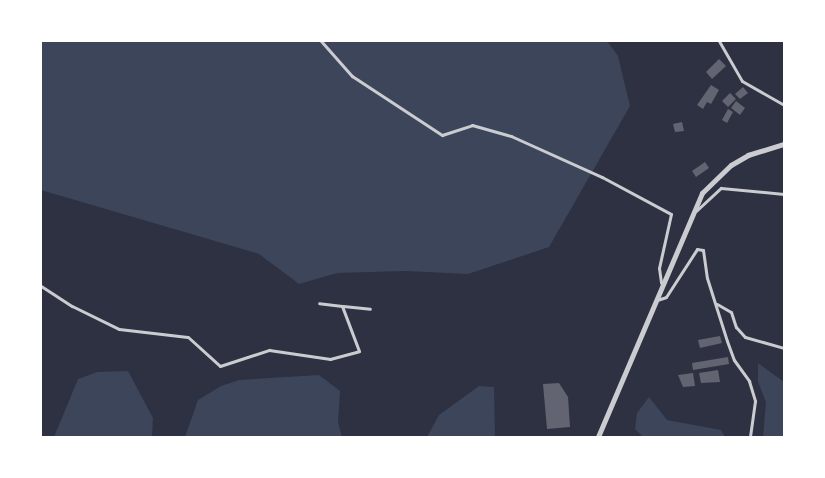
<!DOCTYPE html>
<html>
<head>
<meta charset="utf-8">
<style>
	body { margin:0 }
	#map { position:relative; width:825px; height:478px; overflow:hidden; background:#2d3142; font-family:Signika,sans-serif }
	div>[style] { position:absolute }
	.green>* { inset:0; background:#3c4559 }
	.building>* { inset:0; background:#626471 }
	.minor>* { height:3px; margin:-1.5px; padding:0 1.5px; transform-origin:1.5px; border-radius:1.5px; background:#caccd0 }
	.tertiary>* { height:4.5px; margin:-2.25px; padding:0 2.25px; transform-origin:2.25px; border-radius:2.25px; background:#caccd0 }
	span { translate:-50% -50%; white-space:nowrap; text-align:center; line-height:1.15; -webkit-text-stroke:5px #fff; paint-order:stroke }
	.frame { position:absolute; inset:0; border:42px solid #fff; pointer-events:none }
</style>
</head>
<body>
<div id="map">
	<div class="green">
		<div style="clip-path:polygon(41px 41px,607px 41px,618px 56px,630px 106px,549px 247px,468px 274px,405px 271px,337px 273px,299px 284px,259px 254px,41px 190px)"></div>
		<div style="clip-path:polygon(758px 363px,784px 382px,784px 437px,763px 437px,766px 402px,758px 382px)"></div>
		<div style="clip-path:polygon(128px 371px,153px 418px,152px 437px,54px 437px,78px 379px,97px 372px)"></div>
		<div style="clip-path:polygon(319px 375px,340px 391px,338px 423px,342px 437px,185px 437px,198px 400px,221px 386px,239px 380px)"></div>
		<div style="clip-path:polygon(479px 386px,494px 387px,495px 437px,427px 437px,439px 415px)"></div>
		<div style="clip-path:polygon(649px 397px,667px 420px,721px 430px,725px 437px,643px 437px,635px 429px,637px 413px)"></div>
	</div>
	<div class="building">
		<div style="clip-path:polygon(719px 59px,726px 66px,712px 79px,706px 72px)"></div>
		<div style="clip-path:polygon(711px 85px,719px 90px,711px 104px,707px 102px,703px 109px,697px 105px)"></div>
		<div style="clip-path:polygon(743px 87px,748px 93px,740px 99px,735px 94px)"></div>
		<div style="clip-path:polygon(730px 93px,736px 99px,728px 107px,722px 101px)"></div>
		<div style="clip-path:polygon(736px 101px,745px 108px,740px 115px,731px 108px)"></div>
		<div style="clip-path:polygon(728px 109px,733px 112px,727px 123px,722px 120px)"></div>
		<div style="clip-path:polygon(682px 122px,684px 131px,675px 132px,673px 124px)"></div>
		<div style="clip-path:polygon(705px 162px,709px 168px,696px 177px,692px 171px)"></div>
		<div style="clip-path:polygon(720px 336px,722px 343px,700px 348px,698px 340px)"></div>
		<div style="clip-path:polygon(728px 357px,729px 364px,693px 370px,692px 363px)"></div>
		<div style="clip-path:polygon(718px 370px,720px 382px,701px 383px,699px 373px)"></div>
		<div style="clip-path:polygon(693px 373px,695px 386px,683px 387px,678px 375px)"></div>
		<div style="clip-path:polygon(559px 383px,568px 397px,570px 427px,547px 429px,543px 384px)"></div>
	</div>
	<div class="minor">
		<div style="left:321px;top:41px;width:47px;rotate:48.5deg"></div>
		<div style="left:352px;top:76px;width:108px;rotate:33.2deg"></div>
		<div style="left:442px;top:135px;width:32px;rotate:-18deg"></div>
		<div style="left:472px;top:125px;width:41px;rotate:15.8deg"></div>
		<div style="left:511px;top:136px;width:100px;rotate:24.3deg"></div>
		<div style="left:602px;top:177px;width:78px;rotate:28.2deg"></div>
		<div style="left:671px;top:214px;width:55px;rotate:102.5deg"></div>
		<div style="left:659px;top:268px;width:15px;rotate:82deg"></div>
		<div style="left:719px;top:41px;width:46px;rotate:60.1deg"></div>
		<div style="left:742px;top:81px;width:48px;rotate:29.7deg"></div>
		<div style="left:696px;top:211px;width:34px;rotate:-43deg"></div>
		<div style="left:721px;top:188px;width:63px;rotate:5.4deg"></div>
		<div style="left:41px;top:286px;width:37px;rotate:33deg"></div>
		<div style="left:72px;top:306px;width:52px;rotate:26.1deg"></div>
		<div style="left:119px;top:329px;width:69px;rotate:6.6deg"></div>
		<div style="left:188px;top:337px;width:43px;rotate:42.2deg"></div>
		<div style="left:220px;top:366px;width:52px;rotate:-18.1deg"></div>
		<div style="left:269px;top:350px;width:62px;rotate:8.4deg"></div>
		<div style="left:330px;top:359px;width:30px;rotate:-15deg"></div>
		<div style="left:359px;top:351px;width:48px;rotate:-110.7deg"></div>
		<div style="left:342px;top:306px;width:23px;rotate:-173deg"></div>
		<div style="left:657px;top:300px;width:9px;rotate:-18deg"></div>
		<div style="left:666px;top:297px;width:57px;rotate:-57.1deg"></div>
		<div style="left:697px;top:249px;width:6px;rotate:9deg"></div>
		<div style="left:703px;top:250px;width:28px;rotate:82deg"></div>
		<div style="left:707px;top:278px;width:66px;rotate:72.4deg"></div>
		<div style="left:727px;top:341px;width:20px;rotate:70deg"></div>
		<div style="left:734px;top:360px;width:26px;rotate:54deg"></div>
		<div style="left:749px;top:381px;width:21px;rotate:73deg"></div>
		<div style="left:755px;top:401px;width:36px;rotate:98deg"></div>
		<div style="left:717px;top:304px;width:16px;rotate:30deg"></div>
		<div style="left:731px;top:312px;width:16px;rotate:72deg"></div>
		<div style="left:736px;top:327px;width:13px;rotate:48deg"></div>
		<div style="left:745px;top:337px;width:41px;rotate:15.8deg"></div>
		<div style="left:343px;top:306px;width:27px;rotate:6deg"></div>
	</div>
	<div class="tertiary">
		<div style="left:598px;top:437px;width:265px;rotate:-66.9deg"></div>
		<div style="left:702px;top:193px;width:40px;rotate:-44deg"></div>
		<div style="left:731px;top:165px;width:20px;rotate:-30deg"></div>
		<div style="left:748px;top:155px;width:38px;rotate:-17deg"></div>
	</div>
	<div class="frame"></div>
</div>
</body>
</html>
